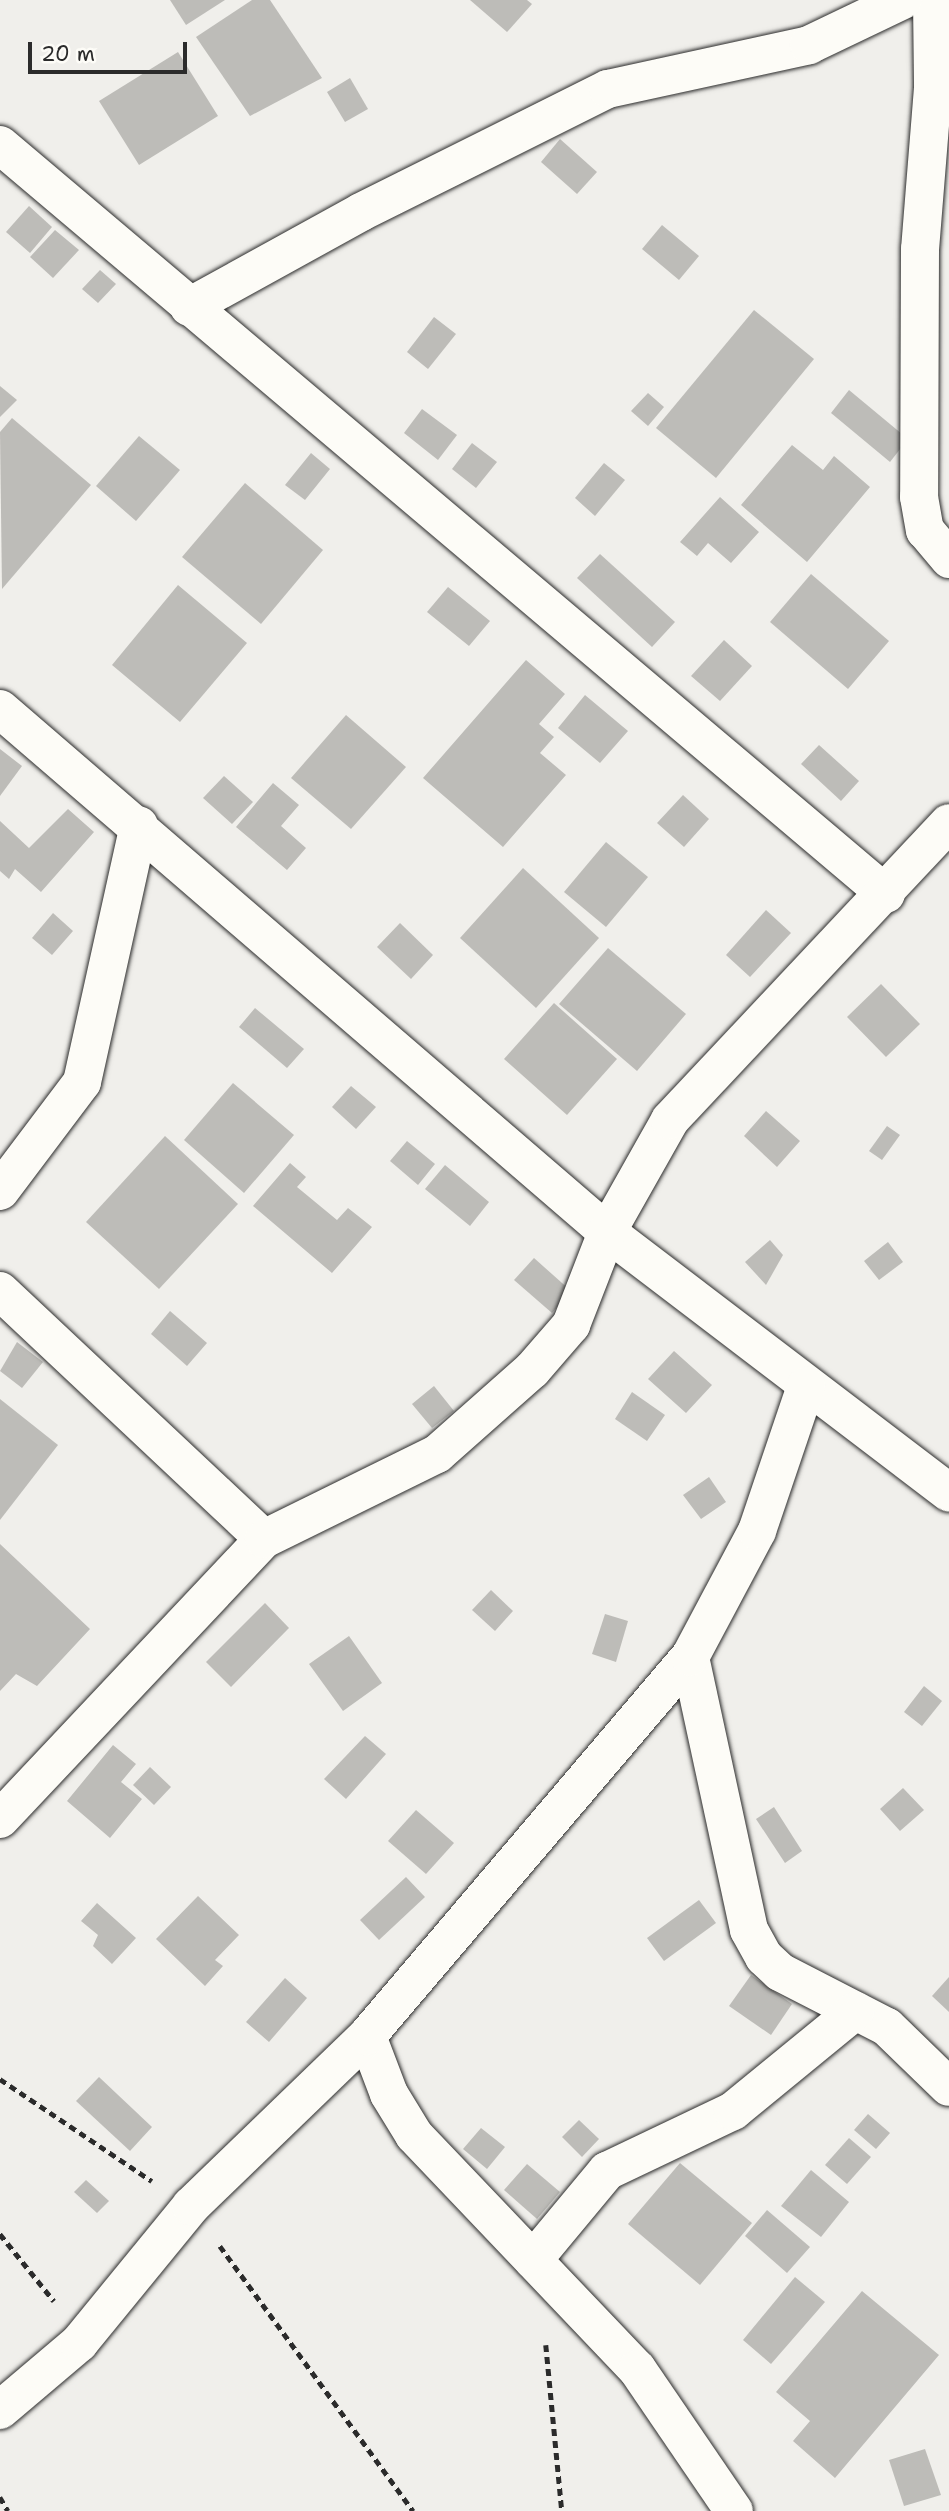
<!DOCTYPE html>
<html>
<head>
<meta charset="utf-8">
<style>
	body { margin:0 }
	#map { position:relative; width:949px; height:2511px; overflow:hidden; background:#f0efeb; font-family:"Shantell Sans",sans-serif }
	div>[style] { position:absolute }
	.building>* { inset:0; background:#bdbcb8 }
	.path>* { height:4.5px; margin-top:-2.25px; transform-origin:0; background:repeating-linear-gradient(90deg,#2b2b2b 0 7px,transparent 0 12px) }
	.roads { filter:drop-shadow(0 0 2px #2b2b2b) drop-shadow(0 0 2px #2b2b2b) }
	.street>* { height:38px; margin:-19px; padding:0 19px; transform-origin:19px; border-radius:19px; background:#fdfcf7 }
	span { translate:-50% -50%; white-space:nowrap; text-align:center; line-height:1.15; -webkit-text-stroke:6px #fdfcf7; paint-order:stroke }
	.scale { position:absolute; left:28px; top:42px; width:159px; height:32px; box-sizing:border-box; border:4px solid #2b2b2b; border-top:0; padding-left:9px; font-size:21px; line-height:24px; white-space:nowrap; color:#2b2b2b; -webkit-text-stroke:5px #fdfcf7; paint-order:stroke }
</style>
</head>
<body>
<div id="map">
	<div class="building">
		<div style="clip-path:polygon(170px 0,225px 0,186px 25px)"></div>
		<div style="clip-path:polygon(252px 0,270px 0,322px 78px,250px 116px,196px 37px)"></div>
		<div style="clip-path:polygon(470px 0,527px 0,532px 4px,507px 32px)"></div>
		<div style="clip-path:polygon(178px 52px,218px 116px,139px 165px,99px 101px)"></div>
		<div style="clip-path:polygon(350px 78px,368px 109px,345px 122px,327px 92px)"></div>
		<div style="clip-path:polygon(560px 139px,597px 172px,577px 194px,541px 162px)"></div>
		<div style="clip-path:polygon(29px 206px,52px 227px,30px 253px,6px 232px)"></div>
		<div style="clip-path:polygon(662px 225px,699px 256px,679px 280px,642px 249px)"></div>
		<div style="clip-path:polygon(55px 230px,79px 250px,53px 278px,30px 257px)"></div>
		<div style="clip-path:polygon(100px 270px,116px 284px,98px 303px,82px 289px)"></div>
		<div style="clip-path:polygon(754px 310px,814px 359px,716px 478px,656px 428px)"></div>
		<div style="clip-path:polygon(434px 317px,456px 334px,428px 369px,407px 352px)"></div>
		<div style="clip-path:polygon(0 386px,17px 400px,0 417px)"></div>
		<div style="clip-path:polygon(849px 390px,908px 439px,890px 462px,831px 413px)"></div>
		<div style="clip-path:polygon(648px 393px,664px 407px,648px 426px,631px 411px)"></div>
		<div style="clip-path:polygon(422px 409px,457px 435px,438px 460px,404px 433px)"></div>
		<div style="clip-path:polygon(12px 418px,91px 485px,2px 589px,0 432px)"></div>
		<div style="clip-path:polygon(139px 436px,180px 470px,136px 521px,96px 486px)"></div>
		<div style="clip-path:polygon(472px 443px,497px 462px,476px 488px,452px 469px)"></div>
		<div style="clip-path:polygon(792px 445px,823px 470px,834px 456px,870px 487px,807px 562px,741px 505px)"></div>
		<div style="clip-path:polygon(311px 453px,330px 469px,305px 500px,285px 485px)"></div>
		<div style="clip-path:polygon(604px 463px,625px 480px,595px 516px,575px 498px)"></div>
		<div style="clip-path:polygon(245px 483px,323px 550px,261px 624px,182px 557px)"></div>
		<div style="clip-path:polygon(720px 497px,759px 532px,731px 563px,708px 543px,697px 556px,680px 542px)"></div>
		<div style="clip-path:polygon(600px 554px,675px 622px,652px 647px,577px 578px)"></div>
		<div style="clip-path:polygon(811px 574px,889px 641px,848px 689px,770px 622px)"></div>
		<div style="clip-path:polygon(178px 585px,247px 643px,180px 722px,112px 665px)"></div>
		<div style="clip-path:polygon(448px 587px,490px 621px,469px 646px,427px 612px)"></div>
		<div style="clip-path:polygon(724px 640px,752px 666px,720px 701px,691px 676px)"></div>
		<div style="clip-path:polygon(526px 660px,565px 694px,539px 724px,554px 737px,540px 753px,566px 775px,503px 847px,423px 778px)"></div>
		<div style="clip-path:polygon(585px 695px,628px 731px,600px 763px,558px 728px)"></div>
		<div style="clip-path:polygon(346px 715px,406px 767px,351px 829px,291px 778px)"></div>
		<div style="clip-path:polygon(819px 745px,859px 781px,841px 801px,801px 764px)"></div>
		<div style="clip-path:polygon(0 749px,22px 766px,0 796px)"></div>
		<div style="clip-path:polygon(224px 776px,253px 802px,232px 824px,203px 798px)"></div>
		<div style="clip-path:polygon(273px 783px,299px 805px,281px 826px,306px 848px,287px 870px,236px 827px)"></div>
		<div style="clip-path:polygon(683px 795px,709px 819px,684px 847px,657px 823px)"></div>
		<div style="clip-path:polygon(68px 809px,94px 832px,41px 892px,15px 869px,9px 879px,0 871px,0 821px,29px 848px)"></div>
		<div style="clip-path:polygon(606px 842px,648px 877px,606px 927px,564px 892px)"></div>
		<div style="clip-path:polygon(523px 868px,599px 938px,536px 1008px,460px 938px)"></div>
		<div style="clip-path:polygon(766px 910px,791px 933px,750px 977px,726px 955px)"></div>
		<div style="clip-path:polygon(53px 913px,73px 931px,52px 955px,32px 938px)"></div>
		<div style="clip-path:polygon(400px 923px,433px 955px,411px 979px,377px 947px)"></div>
		<div style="clip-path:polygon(608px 948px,686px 1014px,637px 1071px,559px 1004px)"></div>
		<div style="clip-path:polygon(881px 984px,920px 1024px,886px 1057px,847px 1017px)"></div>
		<div style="clip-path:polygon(554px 1003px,617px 1059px,567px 1115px,504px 1059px)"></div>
		<div style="clip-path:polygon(255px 1008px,304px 1049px,287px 1068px,239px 1027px)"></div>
		<div style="clip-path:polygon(233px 1083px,294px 1135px,244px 1193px,184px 1140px)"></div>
		<div style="clip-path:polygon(351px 1086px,376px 1107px,356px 1129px,332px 1107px)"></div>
		<div style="clip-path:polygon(766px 1111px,800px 1141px,777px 1167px,744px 1136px)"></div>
		<div style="clip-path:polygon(887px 1126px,900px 1135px,882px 1160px,869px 1151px)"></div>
		<div style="clip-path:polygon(165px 1136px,238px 1204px,159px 1289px,86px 1222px)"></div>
		<div style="clip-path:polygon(407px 1141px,435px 1164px,418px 1185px,390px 1161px)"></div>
		<div style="clip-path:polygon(290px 1163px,306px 1177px,297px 1187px,337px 1220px,348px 1208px,372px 1227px,332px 1273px,253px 1206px)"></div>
		<div style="clip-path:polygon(445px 1165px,489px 1202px,470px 1226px,425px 1189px)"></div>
		<div style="clip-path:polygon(770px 1240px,783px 1255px,766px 1285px,745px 1262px)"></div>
		<div style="clip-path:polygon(888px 1242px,903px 1262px,879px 1280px,864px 1261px)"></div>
		<div style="clip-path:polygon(534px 1258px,571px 1291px,552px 1313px,514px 1280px)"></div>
		<div style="clip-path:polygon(170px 1311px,207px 1343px,187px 1366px,151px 1334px)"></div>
		<div style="clip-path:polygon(17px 1342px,43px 1362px,22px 1388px,0 1371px)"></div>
		<div style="clip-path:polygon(674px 1351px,712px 1385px,686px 1413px,648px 1379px)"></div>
		<div style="clip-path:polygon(434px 1386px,454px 1411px,432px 1428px,412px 1404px)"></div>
		<div style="clip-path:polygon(632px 1392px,665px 1415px,647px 1441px,615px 1419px)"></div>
		<div style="clip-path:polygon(0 1399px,58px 1445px,0 1520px)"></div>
		<div style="clip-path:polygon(709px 1477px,726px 1502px,701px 1519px,683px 1495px)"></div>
		<div style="clip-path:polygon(0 1544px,90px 1629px,37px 1686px,16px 1674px,0 1691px)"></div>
		<div style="clip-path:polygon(491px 1590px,513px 1611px,495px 1631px,472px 1610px)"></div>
		<div style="clip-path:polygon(265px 1603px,289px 1628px,231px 1687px,206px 1662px)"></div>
		<div style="clip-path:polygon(605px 1614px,628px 1621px,616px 1662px,592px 1654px)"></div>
		<div style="clip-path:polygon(349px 1636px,382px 1683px,343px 1711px,309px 1664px)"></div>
		<div style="clip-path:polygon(924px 1686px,942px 1701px,922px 1726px,904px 1712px)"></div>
		<div style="clip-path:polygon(365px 1736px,386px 1754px,346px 1799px,324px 1779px)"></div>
		<div style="clip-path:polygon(113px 1745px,136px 1764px,121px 1782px,142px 1799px,110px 1838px,67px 1801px)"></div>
		<div style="clip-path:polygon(150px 1767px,171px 1787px,154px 1805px,133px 1785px)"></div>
		<div style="clip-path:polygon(903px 1788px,924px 1810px,900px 1831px,880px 1809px)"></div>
		<div style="clip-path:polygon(774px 1807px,802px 1851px,785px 1863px,756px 1819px)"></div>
		<div style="clip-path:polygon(416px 1810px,454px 1843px,426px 1874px,388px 1841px)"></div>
		<div style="clip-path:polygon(406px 1877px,425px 1897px,379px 1940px,360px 1920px)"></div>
		<div style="clip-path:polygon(198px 1896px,239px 1935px,215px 1960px,223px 1966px,205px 1986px,156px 1939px)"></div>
		<div style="clip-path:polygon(699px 1900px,716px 1923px,664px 1961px,647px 1938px)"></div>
		<div style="clip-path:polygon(97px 1903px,136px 1938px,112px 1964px,93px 1946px,98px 1935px,81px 1921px)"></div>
		<div style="clip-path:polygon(751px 1975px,792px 2004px,771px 2035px,729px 2006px)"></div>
		<div style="clip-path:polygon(949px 1977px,949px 2012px,932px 1996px)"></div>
		<div style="clip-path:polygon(285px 1978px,307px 1998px,269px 2042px,246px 2022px)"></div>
		<div style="clip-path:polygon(99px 2077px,152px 2127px,130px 2151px,76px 2101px)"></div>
		<div style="clip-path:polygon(868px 2114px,890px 2133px,876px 2149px,854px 2130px)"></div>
		<div style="clip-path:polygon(579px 2120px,599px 2139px,582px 2157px,562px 2137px)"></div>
		<div style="clip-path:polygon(481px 2128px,505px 2147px,487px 2169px,463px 2149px)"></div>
		<div style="clip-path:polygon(849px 2138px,871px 2157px,847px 2184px,825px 2165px)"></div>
		<div style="clip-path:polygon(680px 2163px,752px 2223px,700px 2285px,628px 2224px)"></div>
		<div style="clip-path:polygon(527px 2164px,560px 2192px,537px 2219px,504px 2190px)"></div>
		<div style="clip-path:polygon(811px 2170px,849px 2202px,821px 2237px,781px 2206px)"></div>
		<div style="clip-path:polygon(86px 2180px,109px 2201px,97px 2213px,74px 2192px)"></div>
		<div style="clip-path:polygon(767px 2210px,810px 2247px,787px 2273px,745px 2236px)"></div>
		<div style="clip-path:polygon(795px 2277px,825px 2302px,771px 2364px,743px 2340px)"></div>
		<div style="clip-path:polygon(862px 2291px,939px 2355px,835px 2478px,793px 2441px,810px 2421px,776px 2392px)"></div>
		<div style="clip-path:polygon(925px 2449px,941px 2495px,904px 2506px,889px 2460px)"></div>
	</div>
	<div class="path">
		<div style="left:0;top:2079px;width:183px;rotate:33.9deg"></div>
		<div style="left:0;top:2234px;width:86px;rotate:51.1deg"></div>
		<div style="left:220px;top:2246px;width:328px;rotate:53.9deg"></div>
		<div style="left:546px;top:2345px;width:167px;rotate:84.5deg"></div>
		<div style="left:0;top:2497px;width:16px;rotate:60deg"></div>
	</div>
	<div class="roads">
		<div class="street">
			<div style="left:932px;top:0;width:88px;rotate:89.3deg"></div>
			<div style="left:933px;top:88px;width:162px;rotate:94.6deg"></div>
			<div style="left:920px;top:249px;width:248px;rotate:90.2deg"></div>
			<div style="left:919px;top:497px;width:34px;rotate:80deg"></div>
			<div style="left:925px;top:530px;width:38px;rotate:50deg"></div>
			<div style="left:0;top:145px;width:1160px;rotate:40.21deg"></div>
			<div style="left:189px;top:307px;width:196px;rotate:-28.9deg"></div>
			<div style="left:361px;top:212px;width:276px;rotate:-26.5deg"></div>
			<div style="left:608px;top:89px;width:206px;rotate:-12.3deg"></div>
			<div style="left:809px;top:45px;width:104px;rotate:-25.6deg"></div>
			<div style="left:0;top:709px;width:801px;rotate:40.75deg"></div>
			<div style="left:607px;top:1232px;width:430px;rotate:37.3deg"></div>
			<div style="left:0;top:1191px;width:136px;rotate:-53deg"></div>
			<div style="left:82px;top:1082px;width:263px;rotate:-77.5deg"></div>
			<div style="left:0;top:1291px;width:362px;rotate:43.2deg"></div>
			<div style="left:690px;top:1657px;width:279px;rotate:77.8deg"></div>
			<div style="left:749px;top:1930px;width:31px;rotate:61deg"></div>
			<div style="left:764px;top:1957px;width:22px;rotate:43deg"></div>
			<div style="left:780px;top:1972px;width:120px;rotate:27.2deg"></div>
			<div style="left:887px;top:2027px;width:86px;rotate:44.1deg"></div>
			<div style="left:0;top:1819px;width:385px;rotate:-46.7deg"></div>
			<div style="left:264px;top:1539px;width:193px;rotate:-26.2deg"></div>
			<div style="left:437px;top:1454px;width:127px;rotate:-41.5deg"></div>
			<div style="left:532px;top:1370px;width:60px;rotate:-49.1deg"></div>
			<div style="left:571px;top:1325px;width:100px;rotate:-68.8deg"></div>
			<div style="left:607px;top:1232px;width:129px;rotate:-60.6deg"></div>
			<div style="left:670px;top:1120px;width:407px;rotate:-46.8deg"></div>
			<div style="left:367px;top:2036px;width:62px;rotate:69.2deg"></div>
			<div style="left:389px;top:2094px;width:48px;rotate:58.6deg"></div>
			<div style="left:414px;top:2135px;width:323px;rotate:46.4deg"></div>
			<div style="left:637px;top:2369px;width:172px;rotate:55.7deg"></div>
			<div style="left:533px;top:2260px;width:116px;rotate:-50.3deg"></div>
			<div style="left:607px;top:2171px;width:140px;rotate:-25.5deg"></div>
			<div style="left:733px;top:2111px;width:158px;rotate:-39.3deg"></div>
			<div style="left:0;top:2410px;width:104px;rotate:-40.3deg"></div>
			<div style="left:79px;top:2343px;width:177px;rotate:-50.7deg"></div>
			<div style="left:191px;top:2206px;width:245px;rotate:-44deg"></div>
			<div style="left:367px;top:2036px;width:498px;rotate:-49.6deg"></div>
			<div style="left:690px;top:1657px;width:143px;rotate:-62deg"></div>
			<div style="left:757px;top:1531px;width:153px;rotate:-71.3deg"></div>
		</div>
	</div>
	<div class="scale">20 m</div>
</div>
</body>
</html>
